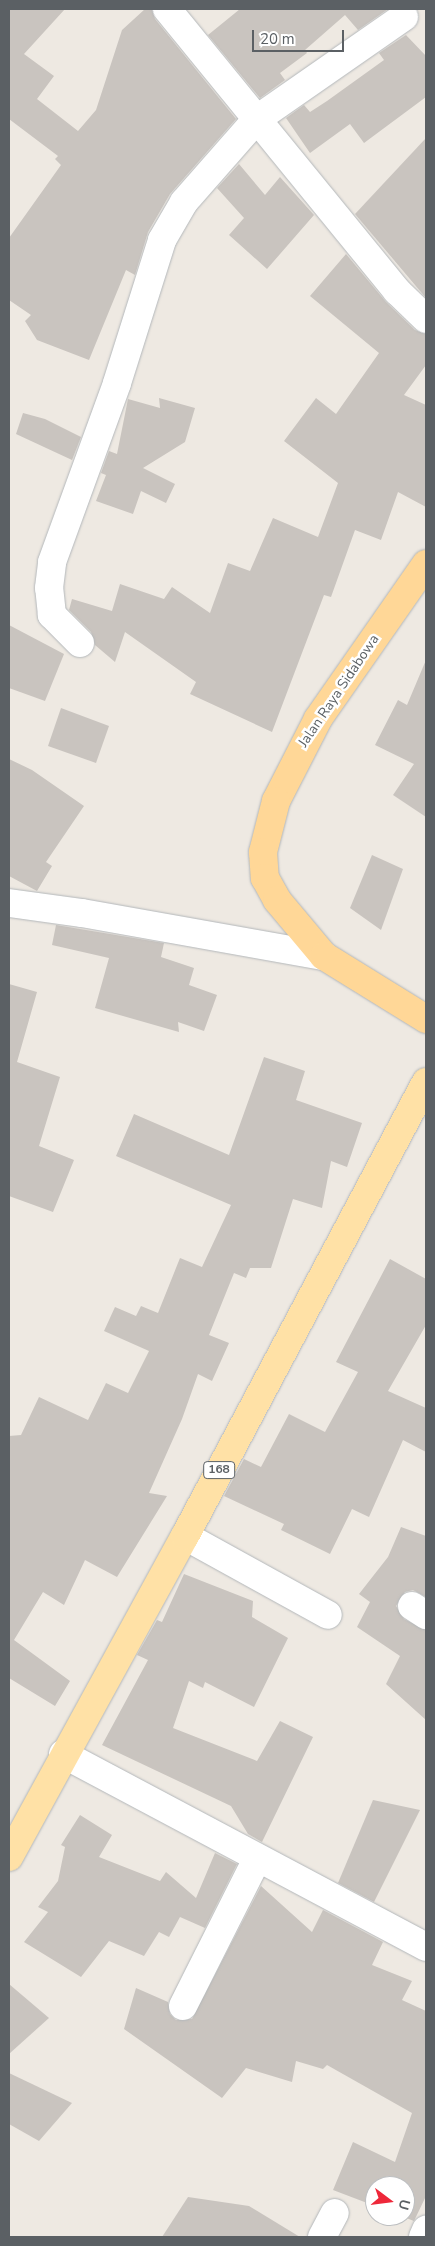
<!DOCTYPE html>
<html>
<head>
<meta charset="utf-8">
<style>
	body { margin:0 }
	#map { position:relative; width:435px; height:2246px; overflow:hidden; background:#eee9e2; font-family:"Nunito Sans",sans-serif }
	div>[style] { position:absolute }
	.building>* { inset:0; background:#c9c4bf }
	.roads { filter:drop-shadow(0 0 1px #b3b7ba) drop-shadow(0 0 1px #b3b7ba) }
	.minor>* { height:28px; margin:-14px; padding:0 14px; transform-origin:14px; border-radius:14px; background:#fff }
	.secondary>* { height:28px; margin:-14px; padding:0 14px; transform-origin:14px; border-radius:14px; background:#fff }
	.primary>* { height:28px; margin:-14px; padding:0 14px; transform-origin:14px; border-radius:14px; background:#ffe1a6 }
	.trunk>* { height:28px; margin:-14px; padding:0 14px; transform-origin:14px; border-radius:14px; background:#ffd797 }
	span { translate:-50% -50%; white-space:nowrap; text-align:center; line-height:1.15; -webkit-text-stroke:5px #fff; paint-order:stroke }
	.shield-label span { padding:1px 4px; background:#fff; border:1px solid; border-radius:4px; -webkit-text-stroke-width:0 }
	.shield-label { font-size:12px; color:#5b6064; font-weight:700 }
	.street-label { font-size:14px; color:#5b6064 }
	.frame { position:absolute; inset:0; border:10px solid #5b6064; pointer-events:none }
	.north { position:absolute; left:365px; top:2176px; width:50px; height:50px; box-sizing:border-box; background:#fff; border:1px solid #bdbfc1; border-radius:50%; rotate:105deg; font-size:14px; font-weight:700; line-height:20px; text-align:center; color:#5b6064 }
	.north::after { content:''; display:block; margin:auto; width:18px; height:22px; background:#ee283a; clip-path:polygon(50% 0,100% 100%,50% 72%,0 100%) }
	.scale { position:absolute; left:252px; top:30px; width:92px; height:22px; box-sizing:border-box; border:2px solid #5b6064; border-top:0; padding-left:6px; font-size:15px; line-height:18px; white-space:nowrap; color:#5b6064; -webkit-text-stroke:4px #fff; paint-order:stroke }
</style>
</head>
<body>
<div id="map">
	<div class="building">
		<div style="clip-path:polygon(9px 9px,65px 9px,24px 54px,54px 76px,37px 99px,78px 131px,96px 110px,122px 30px,145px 9px,152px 9px,155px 19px,236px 119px,170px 194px,148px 232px,135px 275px,126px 270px,89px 360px,37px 340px,25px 321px,31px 315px,9px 300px,9px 238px,61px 165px,55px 159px,58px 156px,9px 119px)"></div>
		<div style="clip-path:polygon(240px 9px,388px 9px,358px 30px,345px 15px,305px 50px,307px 53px,280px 73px,285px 80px,260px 98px,208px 35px)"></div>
		<div style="clip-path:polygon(406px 35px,426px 56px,426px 97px,364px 143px,350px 124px,310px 153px,286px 118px,304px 105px,310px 112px,327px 101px,384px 60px,379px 53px)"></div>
		<div style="clip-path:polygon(426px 138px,426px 298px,355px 214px)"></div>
		<div style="clip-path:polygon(239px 164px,265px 195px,280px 177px,314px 215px,267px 269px,229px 235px,244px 218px,217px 188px)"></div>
		<div style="clip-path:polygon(346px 254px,386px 302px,415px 330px,426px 334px,426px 365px,404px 395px,426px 405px,426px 507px,398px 492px,381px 540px,355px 530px,331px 597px,324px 595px,272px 732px,190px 694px,196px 682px,125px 632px,115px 662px,95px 645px,91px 632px,69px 610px,72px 599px,112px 611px,120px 584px,164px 599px,172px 587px,210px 613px,228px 563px,250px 571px,273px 518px,318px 537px,338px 483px,284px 441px,316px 398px,336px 414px,379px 353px,310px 296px)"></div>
		<div style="clip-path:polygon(159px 398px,195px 408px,185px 442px,143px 468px,175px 484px,166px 503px,141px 491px,133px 514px,96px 501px,106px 475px,101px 473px,109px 451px,117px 454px,128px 399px,160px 408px)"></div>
		<div style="clip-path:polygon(23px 413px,45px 419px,81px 437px,72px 460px,16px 434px)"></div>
		<div style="clip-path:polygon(9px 625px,64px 654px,45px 701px,9px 688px)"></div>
		<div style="clip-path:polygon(426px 660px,426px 817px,393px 795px,414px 764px,375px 745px,398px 700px,407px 705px)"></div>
		<div style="clip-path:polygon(61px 708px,109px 726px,96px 763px,48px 746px)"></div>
		<div style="clip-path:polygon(9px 759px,32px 770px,84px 806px,46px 862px,52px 866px,37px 891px,9px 876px)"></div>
		<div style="clip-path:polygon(372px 855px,403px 869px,381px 930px,350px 908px)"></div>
		<div style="clip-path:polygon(56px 925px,164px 943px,161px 957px,194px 968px,189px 985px,217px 995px,204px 1031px,178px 1022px,179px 1032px,95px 1008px,109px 958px,52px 945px)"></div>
		<div style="clip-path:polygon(9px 984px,37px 992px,17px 1062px,60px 1077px,39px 1146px,74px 1160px,53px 1212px,9px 1196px)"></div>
		<div style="clip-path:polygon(264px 1057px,305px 1071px,296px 1100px,362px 1123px,347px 1167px,331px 1161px,322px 1208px,293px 1199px,271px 1268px,250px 1268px,246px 1278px,234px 1273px,209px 1335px,229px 1343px,212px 1381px,198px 1374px,182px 1419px,149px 1493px,167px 1496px,117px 1577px,85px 1560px,64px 1605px,43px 1592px,14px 1640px,70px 1681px,55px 1706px,9px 1678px,9px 1436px,21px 1435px,39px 1397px,88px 1420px,106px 1383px,128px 1393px,149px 1351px,104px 1331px,115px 1307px,136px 1316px,141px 1306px,158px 1313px,180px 1258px,202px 1267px,231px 1205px,116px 1156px,134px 1114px,229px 1155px)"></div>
		<div style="clip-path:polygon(390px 1259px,426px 1279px,426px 1325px,388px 1391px,426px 1408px,426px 1452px,403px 1440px,369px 1517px,352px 1509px,330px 1554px,281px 1530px,284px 1524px,224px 1496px,244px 1459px,261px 1467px,289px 1414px,325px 1432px,358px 1372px,336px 1362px)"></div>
		<div style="clip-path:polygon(401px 1527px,426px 1536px,426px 1597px,413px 1590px,405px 1592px,396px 1606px,404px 1619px,426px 1630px,426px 1720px,386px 1684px,400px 1656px,357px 1627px,370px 1602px,359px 1594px,388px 1557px)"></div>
		<div style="clip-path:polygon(184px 1574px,253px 1601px,252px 1617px,288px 1638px,254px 1707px,205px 1682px,203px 1688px,189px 1681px,173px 1728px,257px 1761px,280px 1721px,313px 1737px,262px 1842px,248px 1834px,231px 1806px,102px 1745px,148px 1660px,137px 1655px,157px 1620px,162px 1622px)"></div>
		<div style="clip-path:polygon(373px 1800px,420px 1810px,374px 1902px,338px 1883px)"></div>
		<div style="clip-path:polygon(80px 1815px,112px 1835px,99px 1857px,160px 1881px,166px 1872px,196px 1898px,215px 1853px,237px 1864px,205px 1928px,180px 1917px,169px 1937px,159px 1932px,144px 1956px,109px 1941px,81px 1977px,24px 1942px,48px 1912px,38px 1907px,58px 1881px,65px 1847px,61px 1845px)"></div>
		<div style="clip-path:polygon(261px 1886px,312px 1932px,323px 1910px,383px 1942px,372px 1965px,412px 1981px,402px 2000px,426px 2011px,426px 2196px,414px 2221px,401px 2216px,405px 2216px,405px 2186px,375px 2186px,375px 2206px,333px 2190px,353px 2142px,395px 2162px,412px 2113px,327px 2065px,323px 2069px,296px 2061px,292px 2082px,246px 2068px,222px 2098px,124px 2029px,136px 1988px,168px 2002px,170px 2014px,176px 2020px,192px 2019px)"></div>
		<div style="clip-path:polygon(9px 1984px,49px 2018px,9px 2054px)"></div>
		<div style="clip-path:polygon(9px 2073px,72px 2103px,39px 2141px,9px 2124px)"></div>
		<div style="clip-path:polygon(188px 2197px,249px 2206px,300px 2237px,162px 2237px)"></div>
	</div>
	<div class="roads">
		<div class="minor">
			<div style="left:167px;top:9px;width:364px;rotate:50.8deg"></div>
			<div style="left:397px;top:291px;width:40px;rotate:44deg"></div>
			<div style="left:80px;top:643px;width:40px;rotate:-135deg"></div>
			<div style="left:52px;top:615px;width:27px;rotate:-96deg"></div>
			<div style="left:49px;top:588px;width:26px;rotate:-83deg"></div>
			<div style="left:52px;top:562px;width:190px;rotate:-70deg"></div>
			<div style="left:117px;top:383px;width:150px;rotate:-72.5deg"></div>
			<div style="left:162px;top:240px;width:44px;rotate:-59.9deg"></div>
			<div style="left:184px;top:202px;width:111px;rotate:-48.7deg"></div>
			<div style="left:257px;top:119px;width:179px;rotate:-34.8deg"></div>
			<div style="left:185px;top:1536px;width:163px;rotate:28.9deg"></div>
			<div style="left:412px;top:1606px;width:17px;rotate:33deg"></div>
			<div style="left:63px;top:1754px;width:411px;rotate:28deg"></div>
			<div style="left:183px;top:2006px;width:165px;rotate:-63.3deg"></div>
			<div style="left:322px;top:2237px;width:27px;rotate:-62deg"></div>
			<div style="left:423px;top:2237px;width:8px;rotate:-67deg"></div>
		</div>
		<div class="secondary">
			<div style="left:9px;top:903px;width:74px;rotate:7.8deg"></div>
			<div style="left:82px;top:913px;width:246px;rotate:10.1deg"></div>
		</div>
		<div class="primary">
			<div style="left:9px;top:1857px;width:366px;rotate:-61.3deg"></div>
			<div style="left:185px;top:1536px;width:514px;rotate:-62.04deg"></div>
		</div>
		<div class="trunk">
			<div style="left:426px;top:564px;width:189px;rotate:124.9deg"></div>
			<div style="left:318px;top:719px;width:92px;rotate:117.1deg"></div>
			<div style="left:276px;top:801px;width:53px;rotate:104.3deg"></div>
			<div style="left:263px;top:852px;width:26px;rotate:86deg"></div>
			<div style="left:265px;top:878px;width:25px;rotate:61deg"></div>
			<div style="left:277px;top:900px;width:73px;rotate:50deg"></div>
			<div style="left:324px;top:956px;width:120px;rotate:31.7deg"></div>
		</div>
	</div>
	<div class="shield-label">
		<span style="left:219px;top:1470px">168</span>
	</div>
	<div class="street-label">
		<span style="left:339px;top:691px;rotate:-56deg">Jalan Raya Sidabowa</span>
	</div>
	<div class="frame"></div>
	<div class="north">U</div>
	<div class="scale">20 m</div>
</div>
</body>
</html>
